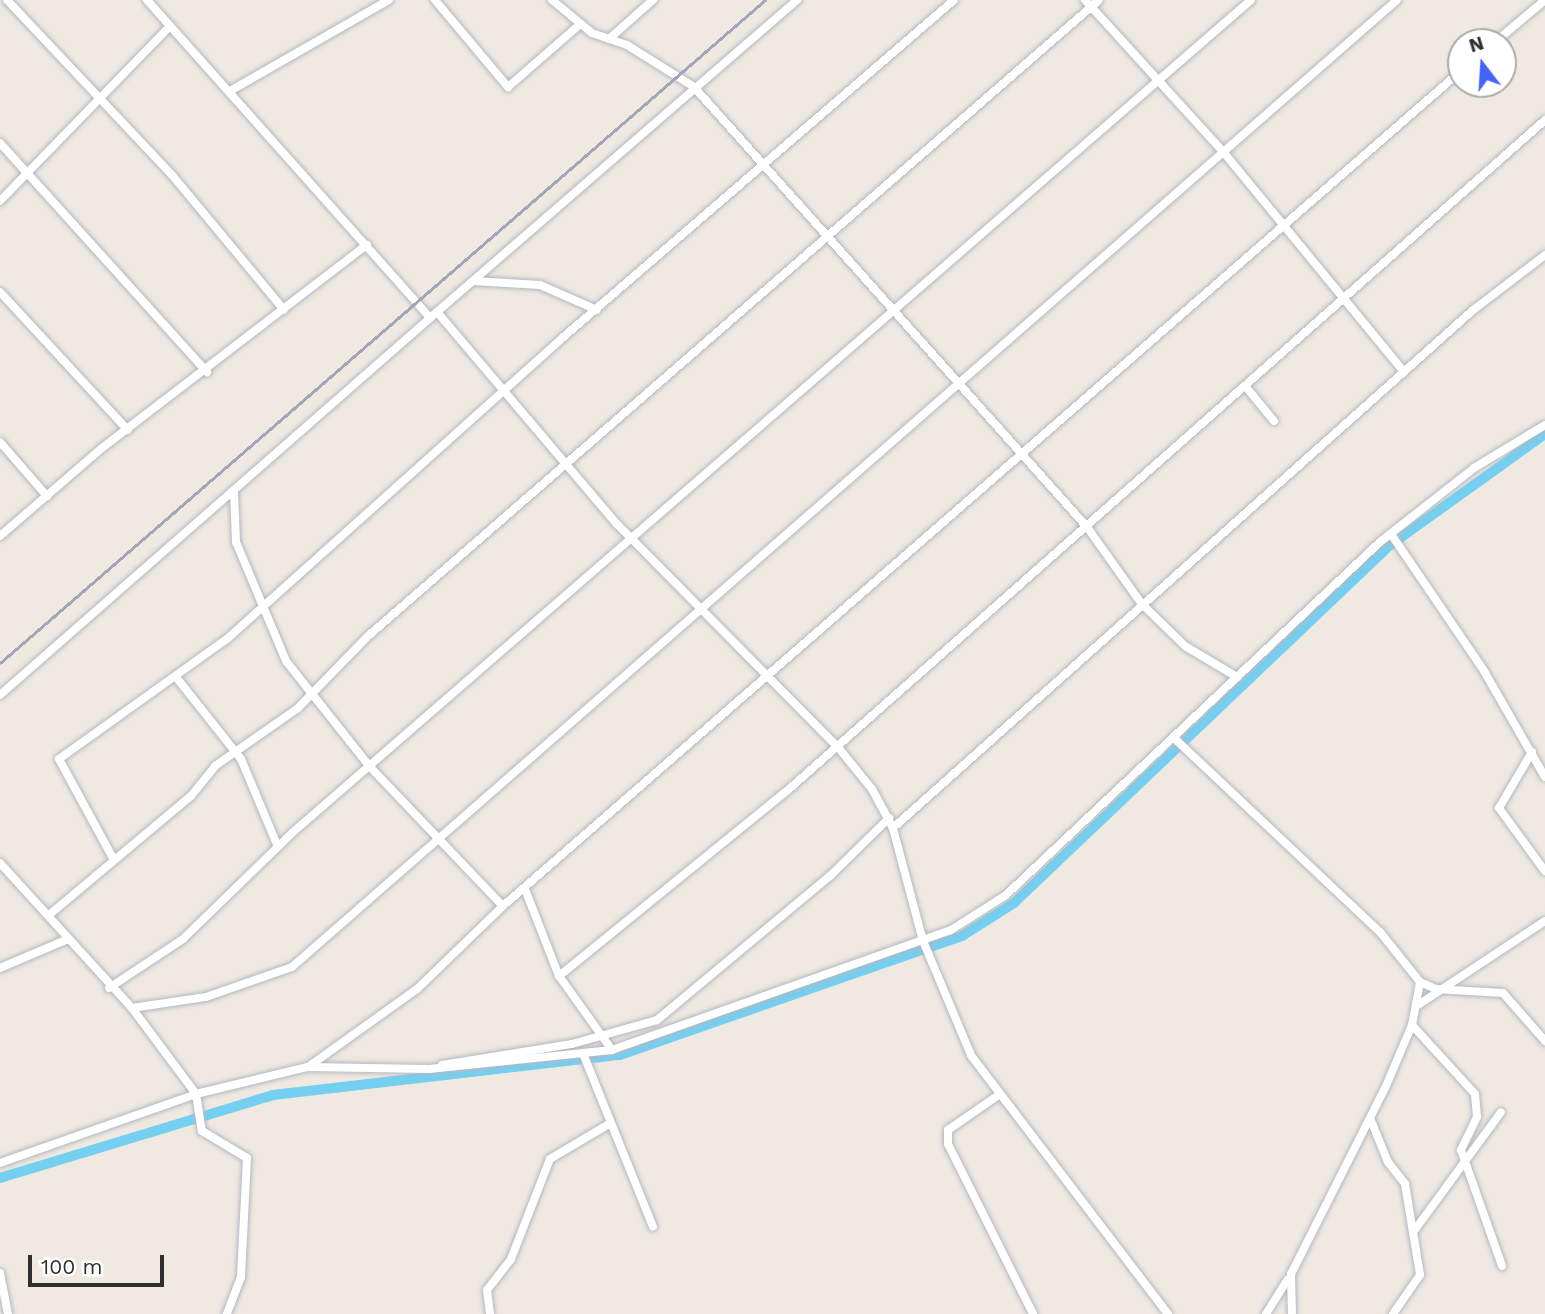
<!DOCTYPE html>
<html>
<head>
<meta charset="utf-8">
<style>
	body { margin:0 }
	#map { position:relative; width:1545px; height:1314px; overflow:hidden; background:#efe9e1; font-family:"Work Sans",sans-serif }
	div>[style] { position:absolute }
	.canal>* { height:10px; margin:-5px; padding:0 5px; transform-origin:5px; border-radius:5px; background:#75cff0 }
	.roads { filter:drop-shadow(0 0 2px #b4b7c1) drop-shadow(0 0 2px #b4b7c1) }
	.minor>* { height:8px; margin:-4px; padding:0 4px; transform-origin:4px; border-radius:4px; background:#fff }
	.rail>* { height:2.5px; margin:-1.25px; padding:0 1.25px; transform-origin:1.25px; border-radius:1.25px; background:#a3a6b8 }
	span { translate:-50% -50%; white-space:nowrap; text-align:center; line-height:1.15; -webkit-text-stroke:5px #fff; paint-order:stroke }
	.north { position:absolute; left:1447px; top:28px; width:70px; height:70px; box-sizing:border-box; background:#fff; border:2px solid #ababab; border-radius:50%; rotate:343deg; font-size:19px; font-weight:700; line-height:28px; text-align:center; color:#2e2e2e }
	.north::after { content:''; display:block; margin:auto; width:24px; height:32px; background:#4264fb; clip-path:polygon(50% 0,100% 100%,50% 72%,0 100%) }
	.scale { position:absolute; left:28px; top:1255px; width:136px; height:32px; box-sizing:border-box; border:4px solid #2e2e2e; border-top:0; padding-left:9px; font-size:21px; line-height:24px; white-space:nowrap; color:#2e2e2e; -webkit-text-stroke:5px #fff; paint-order:stroke }
</style>
</head>
<body>
<div id="map">
	<div class="canal">
		<div style="left:0;top:1178px;width:285px;rotate:-16.9deg"></div>
		<div style="left:273px;top:1095px;width:349px;rotate:-6.6deg"></div>
		<div style="left:620px;top:1055px;width:362px;rotate:-19.2deg"></div>
		<div style="left:962px;top:936px;width:62px;rotate:-32.4deg"></div>
		<div style="left:1014px;top:903px;width:518px;rotate:-43.59deg"></div>
		<div style="left:1389px;top:546px;width:192px;rotate:-35.7deg"></div>
	</div>
	<div class="roads">
		<div class="minor">
			<div style="left:7px;top:0;width:241px;rotate:46.7deg"></div>
			<div style="left:172px;top:175px;width:175px;rotate:50.3deg"></div>
			<div style="left:147px;top:0;width:426px;rotate:48.3deg"></div>
			<div style="left:430px;top:318px;width:486px;rotate:-40.9deg"></div>
			<div style="left:435px;top:0;width:114px;rotate:50deg"></div>
			<div style="left:508px;top:87px;width:94px;rotate:-41.1deg"></div>
			<div style="left:552px;top:0;width:52px;rotate:39.5deg"></div>
			<div style="left:592px;top:33px;width:37px;rotate:19deg"></div>
			<div style="left:627px;top:45px;width:79px;rotate:32.1deg"></div>
			<div style="left:694px;top:87px;width:590px;rotate:48.23deg"></div>
			<div style="left:1087px;top:527px;width:93px;rotate:54.6deg"></div>
			<div style="left:1141px;top:603px;width:62px;rotate:44.3deg"></div>
			<div style="left:1185px;top:646px;width:61px;rotate:30.8deg"></div>
			<div style="left:1085px;top:0;width:208px;rotate:47.7deg"></div>
			<div style="left:1225px;top:154px;width:281px;rotate:50.6deg"></div>
			<div style="left:609px;top:39px;width:59px;rotate:-41.6deg"></div>
			<div style="left:1495px;top:42px;width:65px;rotate:-40deg"></div>
			<div style="left:230px;top:91px;width:183px;rotate:-29.8deg"></div>
			<div style="left:0;top:143px;width:309px;rotate:47.9deg"></div>
			<div style="left:0;top:201px;width:244px;rotate:-45.8deg"></div>
			<div style="left:473px;top:281px;width:67px;rotate:3.4deg"></div>
			<div style="left:540px;top:285px;width:62px;rotate:23.7deg"></div>
			<div style="left:0;top:292px;width:188px;rotate:47.2deg"></div>
			<div style="left:437px;top:312px;width:278px;rotate:49.7deg"></div>
			<div style="left:617px;top:524px;width:313px;rotate:45.3deg"></div>
			<div style="left:837px;top:746px;width:55px;rotate:50.9deg"></div>
			<div style="left:872px;top:789px;width:44px;rotate:61.7deg"></div>
			<div style="left:1246px;top:387px;width:44px;rotate:50.5deg"></div>
			<div style="left:0;top:442px;width:72px;rotate:49deg"></div>
			<div style="left:234px;top:492px;width:50px;rotate:87.7deg"></div>
			<div style="left:236px;top:542px;width:129px;rotate:67.2deg"></div>
			<div style="left:286px;top:661px;width:135px;rotate:51.6deg"></div>
			<div style="left:370px;top:767px;width:192px;rotate:46.3deg"></div>
			<div style="left:1391px;top:534px;width:166px;rotate:55.8deg"></div>
			<div style="left:1484px;top:671px;width:122px;rotate:60.1deg"></div>
			<div style="left:0;top:536px;width:135px;rotate:-40.8deg"></div>
			<div style="left:102px;top:448px;width:334px;rotate:-37.5deg"></div>
			<div style="left:176px;top:677px;width:105px;rotate:51.6deg"></div>
			<div style="left:241px;top:759px;width:95px;rotate:67.2deg"></div>
			<div style="left:0;top:695px;width:572px;rotate:-41.24deg"></div>
			<div style="left:1174px;top:738px;width:283px;rotate:43.3deg"></div>
			<div style="left:1380px;top:932px;width:64px;rotate:51.3deg"></div>
			<div style="left:1420px;top:982px;width:44px;rotate:100.5deg"></div>
			<div style="left:1412px;top:1025px;width:66px;rotate:113.1deg"></div>
			<div style="left:1386px;top:1086px;width:211px;rotate:116.8deg"></div>
			<div style="left:1291px;top:1274px;width:40px;rotate:88.6deg"></div>
			<div style="left:1532px;top:752px;width:65px;rotate:120.5deg"></div>
			<div style="left:1499px;top:808px;width:78px;rotate:53.9deg"></div>
			<div style="left:114px;top:860px;width:115px;rotate:-118.6deg"></div>
			<div style="left:59px;top:759px;width:208px;rotate:-35.6deg"></div>
			<div style="left:228px;top:638px;width:446px;rotate:-41.9deg"></div>
			<div style="left:560px;top:340px;width:520px;rotate:-40.79deg"></div>
			<div style="left:0;top:863px;width:196px;rotate:47.7deg"></div>
			<div style="left:132px;top:1008px;width:107px;rotate:53.3deg"></div>
			<div style="left:196px;top:1094px;width:37px;rotate:81deg"></div>
			<div style="left:202px;top:1131px;width:52px;rotate:31deg"></div>
			<div style="left:247px;top:1158px;width:119px;rotate:92.9deg"></div>
			<div style="left:241px;top:1277px;width:40px;rotate:111deg"></div>
			<div style="left:525px;top:889px;width:93px;rotate:68.7deg"></div>
			<div style="left:559px;top:976px;width:91px;rotate:54.4deg"></div>
			<div style="left:49px;top:915px;width:185px;rotate:-40deg"></div>
			<div style="left:191px;top:796px;width:38px;rotate:-51deg"></div>
			<div style="left:215px;top:766px;width:101px;rotate:-34.9deg"></div>
			<div style="left:298px;top:708px;width:99px;rotate:-45.8deg"></div>
			<div style="left:367px;top:637px;width:970px;rotate:-41.03deg"></div>
			<div style="left:0;top:968px;width:74px;rotate:-23.1deg"></div>
			<div style="left:559px;top:976px;width:295px;rotate:-39.1deg"></div>
			<div style="left:788px;top:790px;width:1011px;rotate:-41.51deg"></div>
			<div style="left:1420px;top:982px;width:17px;rotate:24deg"></div>
			<div style="left:1436px;top:989px;width:67px;rotate:3.4deg"></div>
			<div style="left:1503px;top:993px;width:64px;rotate:48.8deg"></div>
			<div style="left:109px;top:988px;width:89px;rotate:-33.5deg"></div>
			<div style="left:183px;top:939px;width:152px;rotate:-44.2deg"></div>
			<div style="left:292px;top:833px;width:1270px;rotate:-40.98deg"></div>
			<div style="left:1418px;top:1005px;width:152px;rotate:-33.5deg"></div>
			<div style="left:132px;top:1008px;width:75px;rotate:-8.5deg"></div>
			<div style="left:206px;top:997px;width:91px;rotate:-19.2deg"></div>
			<div style="left:292px;top:967px;width:1468px;rotate:-41.19deg"></div>
			<div style="left:1412px;top:1025px;width:93px;rotate:47.6deg"></div>
			<div style="left:1475px;top:1094px;width:23px;rotate:85deg"></div>
			<div style="left:1477px;top:1117px;width:37px;rotate:116deg"></div>
			<div style="left:1461px;top:1150px;width:123px;rotate:70.5deg"></div>
			<div style="left:584px;top:1056px;width:184px;rotate:68deg"></div>
			<div style="left:442px;top:1065px;width:132px;rotate:-9.2deg"></div>
			<div style="left:572px;top:1044px;width:88px;rotate:-15.8deg"></div>
			<div style="left:657px;top:1020px;width:225px;rotate:-39.8deg"></div>
			<div style="left:830px;top:876px;width:83px;rotate:-44.5deg"></div>
			<div style="left:308px;top:1067px;width:134px;rotate:-35.6deg"></div>
			<div style="left:417px;top:989px;width:120px;rotate:-44deg"></div>
			<div style="left:503px;top:906px;width:1271px;rotate:-41.08deg"></div>
			<div style="left:1000px;top:1094px;width:63px;rotate:145.3deg"></div>
			<div style="left:948px;top:1130px;width:14px;rotate:90deg"></div>
			<div style="left:948px;top:1144px;width:190px;rotate:63.4deg"></div>
			<div style="left:1370px;top:1118px;width:48px;rotate:67.8deg"></div>
			<div style="left:1388px;top:1162px;width:28px;rotate:52deg"></div>
			<div style="left:1405px;top:1184px;width:92px;rotate:80.6deg"></div>
			<div style="left:1420px;top:1275px;width:47px;rotate:124.7deg"></div>
			<div style="left:0;top:1163px;width:208px;rotate:-19.4deg"></div>
			<div style="left:196px;top:1094px;width:115px;rotate:-13.6deg"></div>
			<div style="left:308px;top:1067px;width:121px;rotate:0.9deg"></div>
			<div style="left:429px;top:1069px;width:184px;rotate:-5.9deg"></div>
			<div style="left:612px;top:1050px;width:360px;rotate:-19.5deg"></div>
			<div style="left:951px;top:930px;width:65px;rotate:-32.5deg"></div>
			<div style="left:1006px;top:895px;width:514px;rotate:-43.35deg"></div>
			<div style="left:1380px;top:542px;width:120px;rotate:-38.2deg"></div>
			<div style="left:1474px;top:468px;width:83px;rotate:-31.2deg"></div>
			<div style="left:1414px;top:1231px;width:147px;rotate:-53.8deg"></div>
			<div style="left:0;top:1273px;width:42px;rotate:79deg"></div>
			<div style="left:490px;top:1314px;width:24px;rotate:-97deg"></div>
			<div style="left:487px;top:1290px;width:39px;rotate:-52deg"></div>
			<div style="left:511px;top:1259px;width:107px;rotate:-68.7deg"></div>
			<div style="left:550px;top:1159px;width:69px;rotate:-30.7deg"></div>
			<div style="left:1168px;top:1314px;width:325px;rotate:-127.3deg"></div>
			<div style="left:971px;top:1055px;width:124px;rotate:-112.8deg"></div>
			<div style="left:923px;top:941px;width:117px;rotate:-104.9deg"></div>
			<div style="left:893px;top:828px;width:776px;rotate:-41.76deg"></div>
			<div style="left:1472px;top:311px;width:92px;rotate:-37.5deg"></div>
			<div style="left:1266px;top:1314px;width:40px;rotate:-58deg"></div>
		</div>
	</div>
	<div class="rail">
		<div style="left:0;top:663px;width:1012px;rotate:-40.91deg"></div>
	</div>
	<div class="north">N</div>
	<div class="scale">100 m</div>
</div>
</body>
</html>
